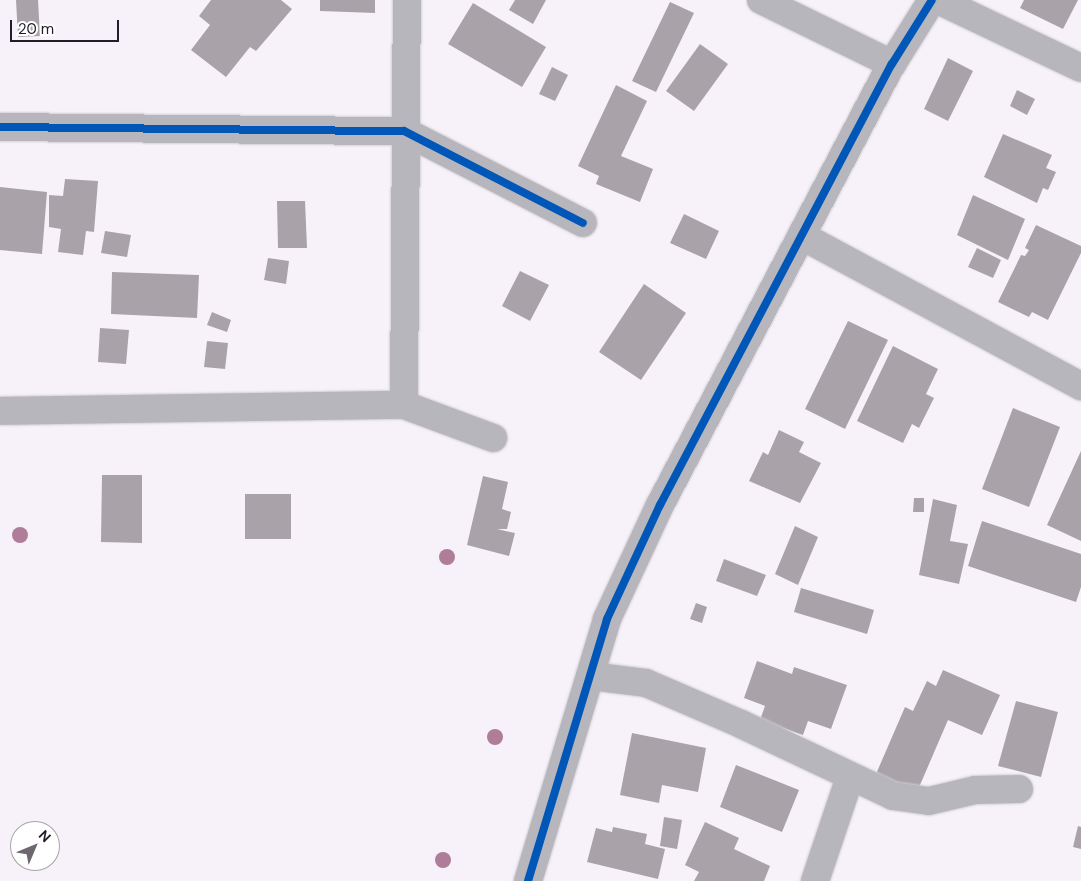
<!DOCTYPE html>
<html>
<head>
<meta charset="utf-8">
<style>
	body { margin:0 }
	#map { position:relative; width:1081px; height:881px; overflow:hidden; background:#f7f2f9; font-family:"DM Sans",sans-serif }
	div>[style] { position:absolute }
	.building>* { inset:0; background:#a9a2a9 }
	.roads { filter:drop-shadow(0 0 1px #d0ccd2) drop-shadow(0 0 1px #d0ccd2) }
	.minor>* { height:28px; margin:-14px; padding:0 14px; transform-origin:14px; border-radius:14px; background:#b8b6bd }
	.cycleway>* { height:8px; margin:-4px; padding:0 4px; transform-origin:4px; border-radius:4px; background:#0057b8 }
	.trees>* { width:16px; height:16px; margin:-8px; border-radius:50%; background:#af7d98 }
	span { translate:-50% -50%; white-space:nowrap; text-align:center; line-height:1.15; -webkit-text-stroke:5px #fff; paint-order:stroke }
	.north { position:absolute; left:10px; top:821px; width:50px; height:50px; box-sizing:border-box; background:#fff; border:1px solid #a7a4a9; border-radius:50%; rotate:45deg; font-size:14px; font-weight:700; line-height:20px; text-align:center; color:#241c27 }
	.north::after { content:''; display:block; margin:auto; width:18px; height:22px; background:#6e6770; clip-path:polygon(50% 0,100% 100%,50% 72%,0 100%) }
	.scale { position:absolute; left:10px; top:20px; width:109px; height:22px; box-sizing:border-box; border:2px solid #241c27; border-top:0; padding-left:6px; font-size:15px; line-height:18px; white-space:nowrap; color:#241c27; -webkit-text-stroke:4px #fff; paint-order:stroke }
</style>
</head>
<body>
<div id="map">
	<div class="building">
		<div style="clip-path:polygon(16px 0,38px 0,40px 36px,18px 37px)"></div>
		<div style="clip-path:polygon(211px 0,281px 0,292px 9px,256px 51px,250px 47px,226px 77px,191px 50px,210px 25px,199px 16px)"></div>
		<div style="clip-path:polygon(320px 0,375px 0,375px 13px,320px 11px)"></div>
		<div style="clip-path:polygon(515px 0,546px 0,533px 24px,509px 10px)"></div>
		<div style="clip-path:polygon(1024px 0,1078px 0,1063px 29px,1020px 8px)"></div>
		<div style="clip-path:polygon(670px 2px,694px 13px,656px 92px,632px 81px)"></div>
		<div style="clip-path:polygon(473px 3px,546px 47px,522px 87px,448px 44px)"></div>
		<div style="clip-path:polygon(700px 44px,728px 64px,694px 111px,666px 91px)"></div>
		<div style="clip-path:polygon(948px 58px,973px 71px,948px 121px,924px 109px)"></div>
		<div style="clip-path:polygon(552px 67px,568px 75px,555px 101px,539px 94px)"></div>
		<div style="clip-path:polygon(616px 85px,647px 101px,621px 156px,653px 169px,640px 202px,596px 184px,599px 176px,578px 166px)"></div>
		<div style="clip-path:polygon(1017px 90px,1035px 99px,1027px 115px,1010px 106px)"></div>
		<div style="clip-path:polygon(1003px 134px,1052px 155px,1046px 168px,1056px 172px,1048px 190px,1043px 188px,1037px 203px,984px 177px)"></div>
		<div style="clip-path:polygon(65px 179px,98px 181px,94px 232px,86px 231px,83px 255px,58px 252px,61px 229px,49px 227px,49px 195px,63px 196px)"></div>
		<div style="clip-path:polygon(0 187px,47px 192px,42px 254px,0 250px)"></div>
		<div style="clip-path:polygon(973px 195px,1025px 219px,1008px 260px,957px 235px)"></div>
		<div style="clip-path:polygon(277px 201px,305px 201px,307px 248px,278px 248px)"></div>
		<div style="clip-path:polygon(684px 214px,719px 231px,706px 259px,670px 243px)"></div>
		<div style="clip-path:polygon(1036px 225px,1081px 246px,1081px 253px,1048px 320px,1032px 312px,1029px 317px,998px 302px,1021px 255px,1025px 256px,1029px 250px,1025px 248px)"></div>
		<div style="clip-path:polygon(105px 231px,131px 235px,127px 257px,101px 253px)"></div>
		<div style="clip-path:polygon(977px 248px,1001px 260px,993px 278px,968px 267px)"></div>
		<div style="clip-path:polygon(268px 258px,289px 261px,286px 284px,264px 280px)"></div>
		<div style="clip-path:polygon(520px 271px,549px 285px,530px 321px,502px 306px)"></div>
		<div style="clip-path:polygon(112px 272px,199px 275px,197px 318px,111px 314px)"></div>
		<div style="clip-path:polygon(644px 284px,686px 313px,641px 380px,599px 352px)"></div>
		<div style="clip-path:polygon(212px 312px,231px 320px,227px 332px,207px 325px)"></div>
		<div style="clip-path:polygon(848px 321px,888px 340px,845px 429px,805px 409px)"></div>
		<div style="clip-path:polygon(100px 328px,129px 330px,126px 364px,98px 362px)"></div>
		<div style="clip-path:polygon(207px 341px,228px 343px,225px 369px,204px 367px)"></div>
		<div style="clip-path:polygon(893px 346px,938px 369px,926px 394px,934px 398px,919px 428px,912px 424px,903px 443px,857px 421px)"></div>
		<div style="clip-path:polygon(1013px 408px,1060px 427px,1029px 507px,982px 489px)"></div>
		<div style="clip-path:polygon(779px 430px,804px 442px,799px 452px,821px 463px,800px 503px,749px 481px,763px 452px,768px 455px)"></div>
		<div style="clip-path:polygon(1081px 451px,1081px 541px,1047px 525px)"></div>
		<div style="clip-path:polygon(102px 475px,142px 475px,142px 543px,101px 542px)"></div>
		<div style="clip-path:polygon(483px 476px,508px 482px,502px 509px,511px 512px,507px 529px,497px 529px,515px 533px,509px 556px,467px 545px)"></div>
		<div style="clip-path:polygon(245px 494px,291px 494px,291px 539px,245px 539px)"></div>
		<div style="clip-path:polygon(914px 498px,924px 498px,924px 512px,913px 512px)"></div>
		<div style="clip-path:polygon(933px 499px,957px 505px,950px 541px,968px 544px,959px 584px,919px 575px)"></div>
		<div style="clip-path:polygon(982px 521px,1081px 554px,1081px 587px,1076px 602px,968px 566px)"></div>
		<div style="clip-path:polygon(795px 526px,818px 537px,798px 585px,775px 574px)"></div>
		<div style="clip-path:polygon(724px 559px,766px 575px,757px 596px,716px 581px)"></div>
		<div style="clip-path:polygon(801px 588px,874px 610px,867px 634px,794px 612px)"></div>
		<div style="clip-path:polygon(696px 603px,707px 607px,702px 623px,690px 619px)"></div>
		<div style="clip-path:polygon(757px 661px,792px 674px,794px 667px,847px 685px,831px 729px,808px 721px,803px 735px,760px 720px,765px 706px,744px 698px)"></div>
		<div style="clip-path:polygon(943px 670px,1000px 695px,982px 735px,948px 720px,917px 792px,876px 774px,905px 707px,913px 711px,927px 681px,936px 686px)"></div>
		<div style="clip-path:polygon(1016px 701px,1058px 712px,1041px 777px,998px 766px)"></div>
		<div style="clip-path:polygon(632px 733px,706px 748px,698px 792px,662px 785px,659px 803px,620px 795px)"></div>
		<div style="clip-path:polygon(736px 765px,799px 790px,782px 832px,720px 807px)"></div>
		<div style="clip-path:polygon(664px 817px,682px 820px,677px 849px,660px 846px)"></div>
		<div style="clip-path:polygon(705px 822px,739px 838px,734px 849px,770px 866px,764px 881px,694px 881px,699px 872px,685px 865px)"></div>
		<div style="clip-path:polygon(1078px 826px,1081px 827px,1081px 849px,1073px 847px)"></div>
		<div style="clip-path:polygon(613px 827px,647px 834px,645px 844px,665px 849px,658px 879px,587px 862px,596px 828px,612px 832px)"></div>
	</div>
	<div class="roads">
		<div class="minor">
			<div style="left:761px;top:0;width:146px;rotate:26deg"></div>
			<div style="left:938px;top:0;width:158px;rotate:25.4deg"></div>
			<div style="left:0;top:127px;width:404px;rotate:0.6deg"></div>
			<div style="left:404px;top:131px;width:201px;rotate:27.2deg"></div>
			<div style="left:802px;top:236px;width:317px;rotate:28.3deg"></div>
			<div style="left:404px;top:405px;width:405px;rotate:-89.6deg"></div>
			<div style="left:0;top:411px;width:404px;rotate:-0.9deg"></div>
			<div style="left:404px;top:405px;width:95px;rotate:20.3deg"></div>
			<div style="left:590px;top:676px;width:56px;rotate:7.1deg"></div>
			<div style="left:646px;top:683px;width:103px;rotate:23.3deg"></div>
			<div style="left:741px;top:724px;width:168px;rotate:25.3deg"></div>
			<div style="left:893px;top:796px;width:36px;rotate:8deg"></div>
			<div style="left:929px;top:801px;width:47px;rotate:-13.4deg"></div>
			<div style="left:975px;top:790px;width:44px;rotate:-1.3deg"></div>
			<div style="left:528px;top:881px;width:274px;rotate:-73.2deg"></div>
			<div style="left:607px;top:619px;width:126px;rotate:-65.1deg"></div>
			<div style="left:660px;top:505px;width:498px;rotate:-62.3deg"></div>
			<div style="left:892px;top:64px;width:75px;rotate:-58deg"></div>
			<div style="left:815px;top:881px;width:110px;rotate:-71.4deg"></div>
		</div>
	</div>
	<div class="cycleway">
		<div style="left:0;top:127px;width:404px;rotate:0.6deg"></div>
		<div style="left:404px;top:131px;width:201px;rotate:27.2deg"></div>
		<div style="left:528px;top:881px;width:274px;rotate:-73.2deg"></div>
		<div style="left:607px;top:619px;width:126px;rotate:-65.1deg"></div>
		<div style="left:660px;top:505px;width:498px;rotate:-62.3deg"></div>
		<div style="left:892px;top:64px;width:75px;rotate:-58deg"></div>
	</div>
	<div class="trees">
		<div style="left:20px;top:535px"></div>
		<div style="left:447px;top:557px"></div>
		<div style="left:495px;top:737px"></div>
		<div style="left:443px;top:860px"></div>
	</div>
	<div class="north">N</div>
	<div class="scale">20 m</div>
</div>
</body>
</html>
